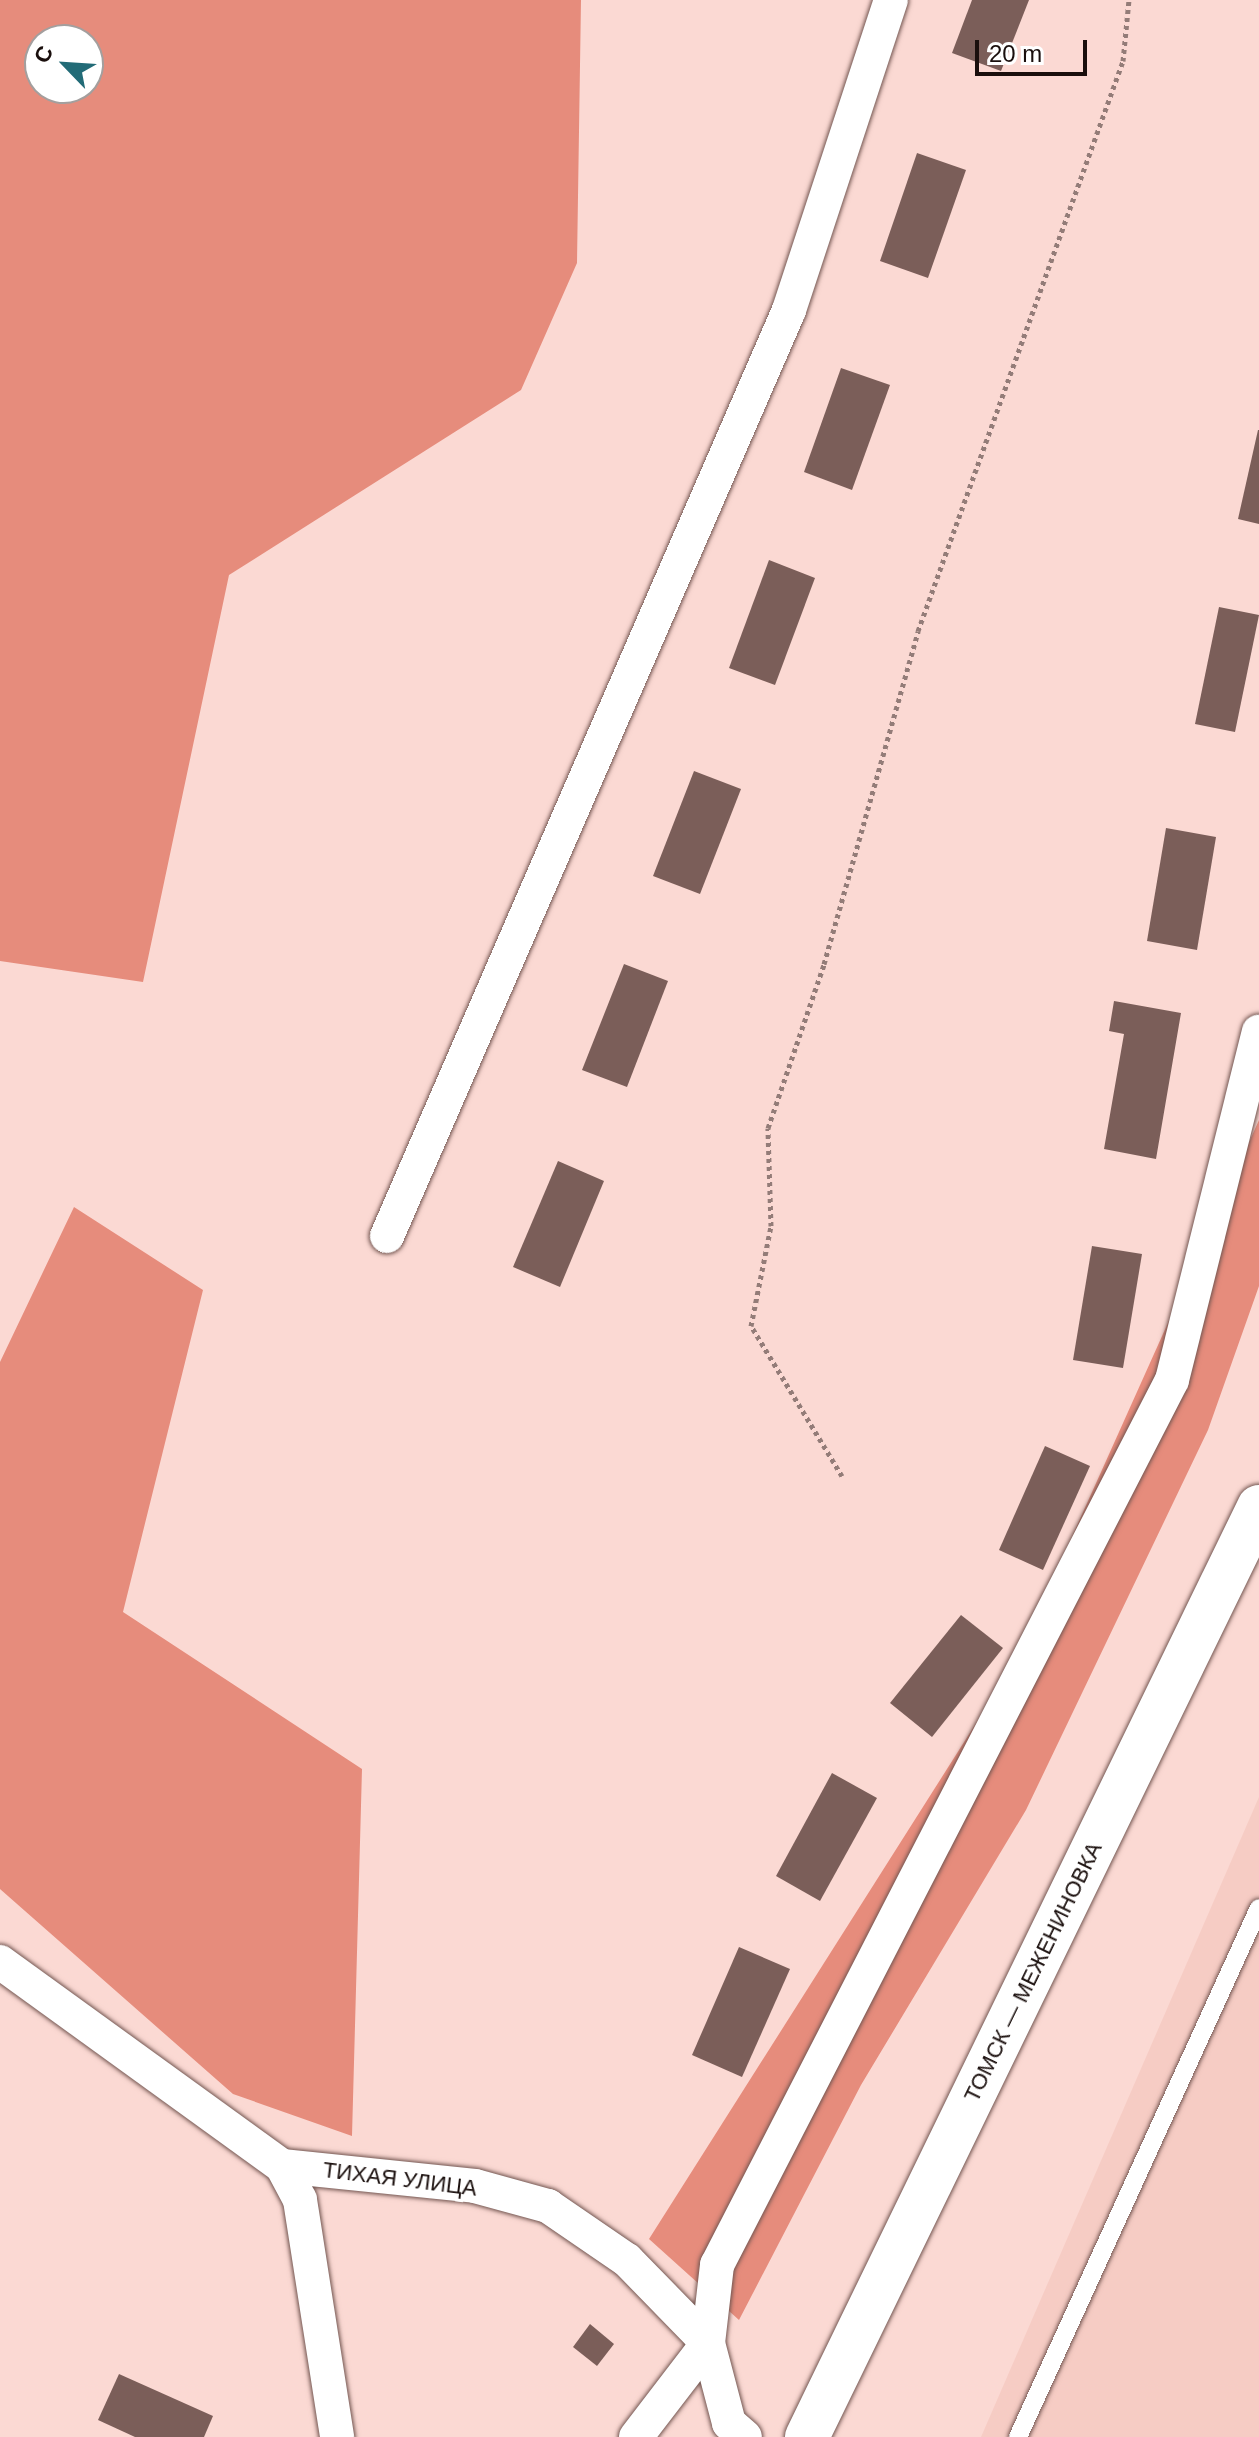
<!DOCTYPE html>
<html>
<head>
<meta charset="utf-8">
<style>
	body { margin:0 }
	#map { position:relative; width:1259px; height:2437px; overflow:hidden; background:#fbd9d3; font-family:Arial,sans-serif }
	div>[style] { position:absolute }
	.built>* { inset:0; background:#f6ccc4 }
	.forest>* { inset:0; background:#e68c7c }
	.building>* { inset:0; background:#7b5e59 }
	.path>* { height:5px; margin-top:-2.5px; transform-origin:0; background:repeating-linear-gradient(90deg,#937c78 0 4px,transparent 0 8px) }
	.roads { filter:drop-shadow(0 0 2px #735651) drop-shadow(0 0 2px #735651) }
	.lane>* { height:18px; margin:-9px; padding:0 9px; transform-origin:9px; border-radius:9px; background:#fff }
	.street>* { height:34px; margin:-17px; padding:0 17px; transform-origin:17px; border-radius:17px; background:#fff }
	.secondary>* { height:44px; margin:-22px; padding:0 22px; transform-origin:22px; border-radius:22px; background:#fff }
	span { translate:-50% -50%; white-space:nowrap; text-align:center; line-height:1.15; -webkit-text-stroke:6px #fff; paint-order:stroke }
	.street-label { font-size:22px; color:#1a0f0d }
	.north { position:absolute; left:24px; top:24px; width:80px; height:80px; box-sizing:border-box; background:#fff; border:2px solid #a39f9e; border-radius:50%; rotate:295deg; font-size:22px; font-weight:700; line-height:32px; text-align:center; color:#1a0f0d }
	.north::after { content:''; display:block; margin:auto; width:28px; height:36px; background:#226b77; clip-path:polygon(50% 0,100% 100%,50% 72%,0 100%) }
	.scale { position:absolute; left:975px; top:40px; width:112px; height:36px; box-sizing:border-box; border:4px solid #1a0f0d; border-top:0; padding-left:10px; font-size:24px; line-height:28px; white-space:nowrap; color:#1a0f0d; -webkit-text-stroke:6px #fff; paint-order:stroke }
</style>
</head>
<body>
<div id="map">
	<div class="built">
		<div style="clip-path:polygon(1259px 1797px,1259px 2437px,981px 2437px)"></div>
	</div>
	<div class="forest">
		<div style="clip-path:polygon(evenodd,0 0,581px 0,577px 263px,521px 390px,229px 575px,143px 982px,0 961px,0 0,88px 40px,88px 88px,40px 88px,40px 40px,88px 40px)"></div>
		<div style="clip-path:polygon(1259px 1120px,1259px 1286px,1208px 1430px,1026px 1810px,861px 2085px,739px 2320px,649px 2239px,1018px 1657px)"></div>
		<div style="clip-path:polygon(74px 1207px,203px 1290px,123px 1612px,362px 1769px,352px 2136px,233px 2094px,0 1889px,0 1362px)"></div>
	</div>
	<div class="building">
		<div style="clip-path:polygon(972px 0,1029px 0,1001px 71px,952px 53px)"></div>
		<div style="clip-path:polygon(917px 153px,966px 170px,928px 278px,880px 261px)"></div>
		<div style="clip-path:polygon(841px 368px,890px 385px,852px 490px,804px 472px)"></div>
		<div style="clip-path:polygon(1258px 430px,1259px 430px,1259px 524px,1238px 519px)"></div>
		<div style="clip-path:polygon(769px 560px,815px 578px,775px 685px,729px 668px)"></div>
		<div style="clip-path:polygon(1219px 607px,1259px 615px,1235px 732px,1195px 724px)"></div>
		<div style="clip-path:polygon(694px 771px,741px 789px,700px 894px,653px 876px)"></div>
		<div style="clip-path:polygon(1166px 828px,1216px 837px,1197px 950px,1147px 941px)"></div>
		<div style="clip-path:polygon(624px 964px,668px 981px,627px 1087px,582px 1070px)"></div>
		<div style="clip-path:polygon(1114px 1001px,1181px 1013px,1156px 1159px,1104px 1149px,1124px 1034px,1109px 1031px)"></div>
		<div style="clip-path:polygon(558px 1161px,604px 1181px,560px 1287px,513px 1267px)"></div>
		<div style="clip-path:polygon(1092px 1246px,1142px 1254px,1123px 1368px,1073px 1360px)"></div>
		<div style="clip-path:polygon(1045px 1446px,1090px 1466px,1043px 1570px,999px 1550px)"></div>
		<div style="clip-path:polygon(961px 1615px,1003px 1648px,932px 1737px,890px 1703px)"></div>
		<div style="clip-path:polygon(832px 1773px,877px 1798px,820px 1901px,776px 1876px)"></div>
		<div style="clip-path:polygon(739px 1947px,790px 1969px,742px 2077px,692px 2055px)"></div>
		<div style="clip-path:polygon(590px 2324px,614px 2344px,597px 2366px,573px 2347px)"></div>
		<div style="clip-path:polygon(119px 2374px,213px 2416px,204px 2437px,135px 2437px,98px 2420px)"></div>
	</div>
	<div class="path">
		<div style="left:842px;top:1476px;width:175px;rotate:-121.2deg"></div>
		<div style="left:751px;top:1326px;width:102px;rotate:-78.7deg"></div>
		<div style="left:771px;top:1226px;width:98px;rotate:-91.8deg"></div>
		<div style="left:768px;top:1128px;width:173px;rotate:-71.1deg"></div>
		<div style="left:824px;top:964px;width:346px;rotate:-74.2deg"></div>
		<div style="left:918px;top:631px;width:606px;rotate:-70.22deg"></div>
		<div style="left:1123px;top:61px;width:61px;rotate:-84.4deg"></div>
	</div>
	<div class="roads">
		<div class="lane">
			<div style="left:1018px;top:2437px;width:581px;rotate:-65.51deg"></div>
		</div>
		<div class="street">
			<div style="left:387px;top:1236px;width:1009px;rotate:-66.53deg"></div>
			<div style="left:789px;top:310px;width:326px;rotate:-71.8deg"></div>
			<div style="left:0;top:1962px;width:348px;rotate:35.9deg"></div>
			<div style="left:282px;top:2166px;width:194px;rotate:5.9deg"></div>
			<div style="left:475px;top:2186px;width:76px;rotate:15.3deg"></div>
			<div style="left:548px;top:2206px;width:96px;rotate:34.4deg"></div>
			<div style="left:627px;top:2260px;width:116px;rotate:45.7deg"></div>
			<div style="left:708px;top:2343px;width:83px;rotate:75.3deg"></div>
			<div style="left:729px;top:2423px;width:21px;rotate:41deg"></div>
			<div style="left:282px;top:2166px;width:38px;rotate:62deg"></div>
			<div style="left:300px;top:2200px;width:240px;rotate:81.1deg"></div>
			<div style="left:636px;top:2437px;width:118px;rotate:-52.5deg"></div>
			<div style="left:708px;top:2343px;width:79px;rotate:-83.4deg"></div>
			<div style="left:717px;top:2265px;width:995px;rotate:-62.79deg"></div>
			<div style="left:1172px;top:1380px;width:359px;rotate:-76deg"></div>
		</div>
		<div class="secondary">
			<div style="left:807px;top:2437px;width:1034px;rotate:-64.08deg"></div>
		</div>
	</div>
	<div class="street-label">
		<span style="left:1033px;top:1972px;rotate:-64deg">ТОМСК — МЕЖЕНИНОВКА</span>
		<span style="left:400px;top:2179px;rotate:7deg">ТИХАЯ УЛИЦА</span>
	</div>
	<div class="north">С</div>
	<div class="scale">20 m</div>
</div>
</body>
</html>
